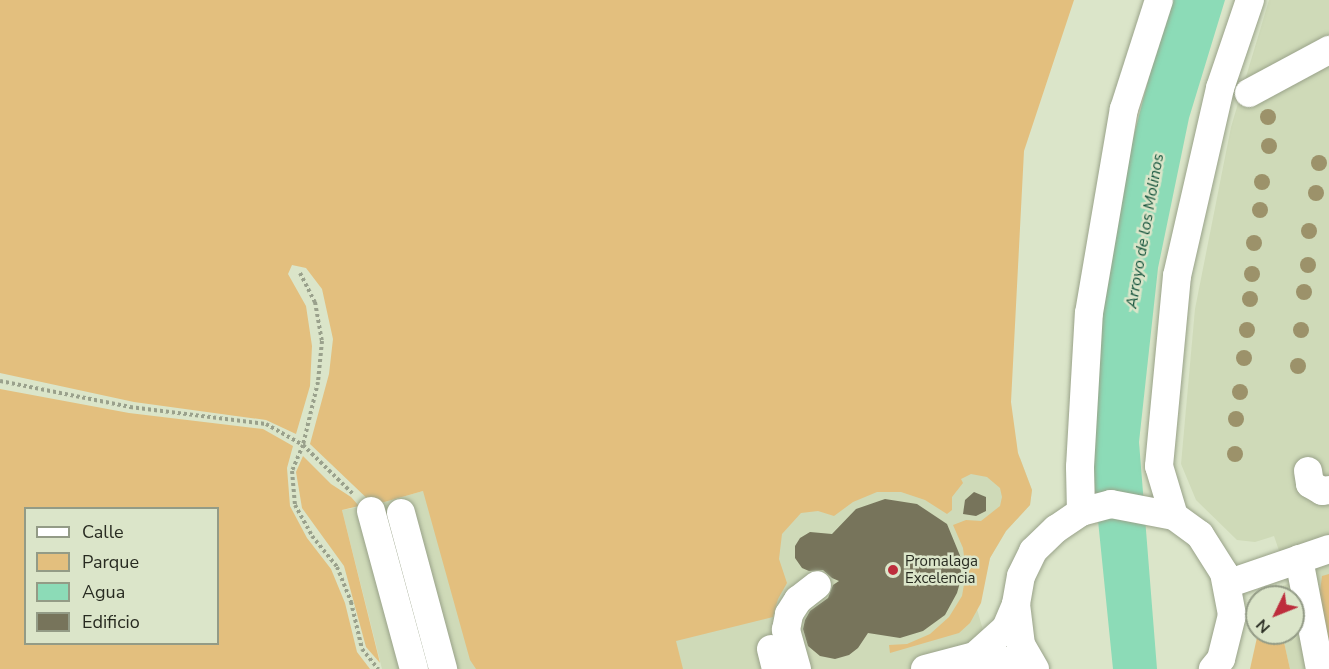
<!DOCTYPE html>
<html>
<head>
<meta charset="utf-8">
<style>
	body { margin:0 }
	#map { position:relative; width:1329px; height:669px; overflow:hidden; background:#dbe5c9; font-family:"Nunito Sans",sans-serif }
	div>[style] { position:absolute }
	.built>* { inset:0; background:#cfdab8 }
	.green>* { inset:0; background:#e3bf7e }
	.water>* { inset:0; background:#8cdbb7 }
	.building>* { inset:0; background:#77745b }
	.path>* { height:4px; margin-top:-2px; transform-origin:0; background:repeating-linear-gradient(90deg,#9aa18c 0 3px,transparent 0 6px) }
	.roads { filter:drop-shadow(0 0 2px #99a289) drop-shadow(0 0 2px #99a289) }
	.minor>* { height:28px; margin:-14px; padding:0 14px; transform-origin:14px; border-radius:14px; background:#fff }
	.trees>* { width:16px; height:16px; margin:-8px; border-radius:50%; background:#9c926a }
	.dots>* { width:16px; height:16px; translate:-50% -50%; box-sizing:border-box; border:3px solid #dbe5c9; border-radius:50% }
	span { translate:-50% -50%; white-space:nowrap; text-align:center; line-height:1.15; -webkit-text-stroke:5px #dbe5c9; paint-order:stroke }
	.poi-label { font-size:15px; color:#282b21 }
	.left { translate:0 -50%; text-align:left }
	.water-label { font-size:16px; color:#12513a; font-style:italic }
	.legend { position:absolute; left:24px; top:507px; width:195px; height:138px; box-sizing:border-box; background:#dbe5c9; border:2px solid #939b86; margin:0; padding:8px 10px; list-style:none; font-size:18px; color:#282b21 }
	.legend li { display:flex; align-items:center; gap:12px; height:30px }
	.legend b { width:30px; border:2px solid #939b86 }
	.north { position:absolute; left:1245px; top:585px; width:60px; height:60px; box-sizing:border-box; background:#dbe5c9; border:2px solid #939b86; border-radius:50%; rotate:227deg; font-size:16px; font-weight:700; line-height:24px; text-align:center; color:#282b21 }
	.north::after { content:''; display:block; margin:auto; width:21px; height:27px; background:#bd2d3c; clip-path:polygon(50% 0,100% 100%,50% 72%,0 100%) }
</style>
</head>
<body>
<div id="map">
	<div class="built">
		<div style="clip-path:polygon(1269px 0,1329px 0,1329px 669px,1290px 669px,1282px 633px,1293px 633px,1293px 597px,1274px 597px,1273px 590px,1290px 583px,1274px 536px,1255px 542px,1237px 540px,1196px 500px,1181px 464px,1195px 309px,1231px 127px)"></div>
		<div style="clip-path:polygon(1020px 458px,1032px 490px,1030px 505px,1006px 531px,990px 558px,977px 609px,994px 669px,382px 669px,342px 510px,374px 505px,423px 491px,562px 565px)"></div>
	</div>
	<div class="green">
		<div style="clip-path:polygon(0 0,1074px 0,1024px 151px,1011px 402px,1018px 453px,1032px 490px,1030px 505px,1006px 531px,990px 558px,981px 603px,970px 623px,959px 633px,890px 653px,889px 645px,907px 644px,930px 634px,949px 617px,962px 596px,966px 573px,963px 548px,953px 525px,966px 520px,981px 521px,1000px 506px,1002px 497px,1000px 488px,987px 477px,971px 474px,961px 479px,963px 483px,952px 497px,952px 510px,947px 514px,925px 500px,901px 492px,877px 492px,853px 502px,834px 516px,818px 511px,801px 513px,782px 534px,779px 559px,787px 583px,778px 599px,773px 617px,676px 641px,683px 669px,476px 669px,470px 660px,423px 491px,374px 505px,310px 444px,329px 374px,333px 339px,322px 289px,306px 268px,292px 265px,288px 274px,306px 306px,312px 346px,310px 386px,296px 434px,266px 420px,134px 402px,0 373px)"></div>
		<div style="clip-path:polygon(evenodd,0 389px,129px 413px,263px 429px,293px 446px,287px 468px,290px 506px,307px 538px,331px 569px,345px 603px,357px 652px,370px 669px,0 669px,0 389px,26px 508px,218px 508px,218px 644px,26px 644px,26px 508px)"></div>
		<div style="clip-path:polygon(303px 456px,331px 484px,351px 497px,359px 506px,342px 510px,380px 663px,366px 647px,344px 566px,302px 508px,296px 472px)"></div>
		<div style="clip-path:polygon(1329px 574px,1329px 669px,1317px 615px,1322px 576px)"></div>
		<div style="clip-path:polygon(1258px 633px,1282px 633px,1290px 669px,1250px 669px)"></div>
	</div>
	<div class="water">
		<div style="clip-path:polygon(1169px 0,1225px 0,1189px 118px,1158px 268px,1139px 442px,1157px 669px,1113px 669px,1089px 431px,1096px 342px,1119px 193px)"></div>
	</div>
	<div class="building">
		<div style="clip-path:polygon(974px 492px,986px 497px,986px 511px,976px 516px,963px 514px,965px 500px)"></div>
		<div style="clip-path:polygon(885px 499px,917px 504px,947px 524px,961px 558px,961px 579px,957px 593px,945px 615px,923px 631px,900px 638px,868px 633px,858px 648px,849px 655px,835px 659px,820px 656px,808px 646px,803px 629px,805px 620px,810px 611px,828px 598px,833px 585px,839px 581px,832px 578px,823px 570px,809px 571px,802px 568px,795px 558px,795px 546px,800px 538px,810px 532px,832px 534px,856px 509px)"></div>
	</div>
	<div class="path">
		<div style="left:300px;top:273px;width:33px;rotate:63deg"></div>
		<div style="left:315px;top:302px;width:40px;rotate:80deg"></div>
		<div style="left:322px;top:341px;width:41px;rotate:95.6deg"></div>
		<div style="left:318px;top:382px;width:65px;rotate:103.4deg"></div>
		<div style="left:303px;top:445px;width:28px;rotate:113deg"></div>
		<div style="left:292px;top:471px;width:34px;rotate:85deg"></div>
		<div style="left:295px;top:505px;width:35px;rotate:61deg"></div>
		<div style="left:312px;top:536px;width:40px;rotate:51deg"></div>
		<div style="left:337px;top:567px;width:38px;rotate:68deg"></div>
		<div style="left:351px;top:602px;width:48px;rotate:76.8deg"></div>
		<div style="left:362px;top:649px;width:26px;rotate:51deg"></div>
		<div style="left:0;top:381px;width:133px;rotate:11.3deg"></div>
		<div style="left:130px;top:407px;width:137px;rotate:7.1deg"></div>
		<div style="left:266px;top:424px;width:43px;rotate:29.6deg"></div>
		<div style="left:303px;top:445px;width:71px;rotate:44.4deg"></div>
	</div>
	<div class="roads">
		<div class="minor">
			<div style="left:1249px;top:93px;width:91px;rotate:-28.3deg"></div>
			<div style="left:1308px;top:471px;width:13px;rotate:81deg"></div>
			<div style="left:1310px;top:484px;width:14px;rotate:30deg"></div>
			<div style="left:1322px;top:491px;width:7px;rotate:-8deg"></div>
			<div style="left:371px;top:511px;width:164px;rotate:74.8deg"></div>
			<div style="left:1081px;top:512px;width:45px;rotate:-91.3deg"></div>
			<div style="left:1080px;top:467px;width:154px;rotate:-86.7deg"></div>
			<div style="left:1089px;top:313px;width:207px;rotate:-80.3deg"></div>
			<div style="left:1124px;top:109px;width:114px;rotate:-72.2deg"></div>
			<div style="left:401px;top:513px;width:162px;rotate:74.9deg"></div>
			<div style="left:1174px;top:516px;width:52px;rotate:-106.7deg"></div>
			<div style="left:1159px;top:466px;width:191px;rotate:-84.6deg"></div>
			<div style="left:1177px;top:276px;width:193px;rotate:-77.1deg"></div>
			<div style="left:1220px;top:88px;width:93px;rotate:-71.2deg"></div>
			<div style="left:1299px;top:559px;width:112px;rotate:79.2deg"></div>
			<div style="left:1227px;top:584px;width:108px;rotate:-18.9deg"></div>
			<div style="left:771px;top:649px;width:21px;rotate:76deg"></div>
			<div style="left:975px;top:656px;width:42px;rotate:-42.1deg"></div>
			<div style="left:1006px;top:628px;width:26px;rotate:-67deg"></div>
			<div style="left:797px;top:669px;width:41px;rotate:-105.8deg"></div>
			<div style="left:786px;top:630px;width:16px;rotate:-79deg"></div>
			<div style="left:789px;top:614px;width:17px;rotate:-57deg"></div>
			<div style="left:798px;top:600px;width:24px;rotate:-38deg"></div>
			<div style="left:925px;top:669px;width:52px;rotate:-14.6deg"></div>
			<div style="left:975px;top:656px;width:36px;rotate:9deg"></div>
			<div style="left:1011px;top:662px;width:17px;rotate:25deg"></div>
			<div style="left:1035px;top:669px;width:28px;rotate:-120deg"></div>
			<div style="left:1021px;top:645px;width:41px;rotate:-97deg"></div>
			<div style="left:1016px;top:604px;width:28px;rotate:-80deg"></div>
			<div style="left:1021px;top:576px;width:28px;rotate:-64deg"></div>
			<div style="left:1033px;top:551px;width:32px;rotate:-44deg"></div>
			<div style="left:1056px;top:529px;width:30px;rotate:-34deg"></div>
			<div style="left:1081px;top:512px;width:31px;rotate:-15deg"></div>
			<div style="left:1111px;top:504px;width:64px;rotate:10.8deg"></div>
			<div style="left:1174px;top:516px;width:32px;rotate:36deg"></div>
			<div style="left:1200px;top:535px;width:45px;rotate:57.7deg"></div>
			<div style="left:1224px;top:573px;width:43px;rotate:79.2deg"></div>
			<div style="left:1232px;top:615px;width:45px;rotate:104deg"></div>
			<div style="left:1221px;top:659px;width:13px;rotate:129deg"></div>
		</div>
	</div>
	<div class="trees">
		<div style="left:1268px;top:117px"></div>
		<div style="left:1269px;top:146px"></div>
		<div style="left:1319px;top:163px"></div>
		<div style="left:1262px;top:182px"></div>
		<div style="left:1316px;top:193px"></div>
		<div style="left:1260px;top:210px"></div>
		<div style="left:1309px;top:231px"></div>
		<div style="left:1254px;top:243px"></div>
		<div style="left:1308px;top:265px"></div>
		<div style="left:1252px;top:274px"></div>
		<div style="left:1304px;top:292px"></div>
		<div style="left:1250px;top:299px"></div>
		<div style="left:1247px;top:330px"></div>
		<div style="left:1301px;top:330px"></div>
		<div style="left:1244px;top:358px"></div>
		<div style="left:1298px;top:366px"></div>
		<div style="left:1240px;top:392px"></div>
		<div style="left:1236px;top:419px"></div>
		<div style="left:1235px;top:454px"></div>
	</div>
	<div class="dots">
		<div style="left:893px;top:570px;background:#bd2d3c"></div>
	</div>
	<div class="poi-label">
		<span class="left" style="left:905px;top:570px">Promalaga<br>Excelencia</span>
	</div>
	<div class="water-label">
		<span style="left:1145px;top:231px;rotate:-80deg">Arroyo de los Molinos</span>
	</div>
	<ul class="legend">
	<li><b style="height:8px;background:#fff"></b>Calle</li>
	<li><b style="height:16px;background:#e3bf7e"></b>Parque</li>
	<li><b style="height:16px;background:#8cdbb7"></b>Agua</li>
	<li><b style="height:16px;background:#77745b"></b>Edificio</li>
	</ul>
	<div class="north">N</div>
</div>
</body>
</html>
